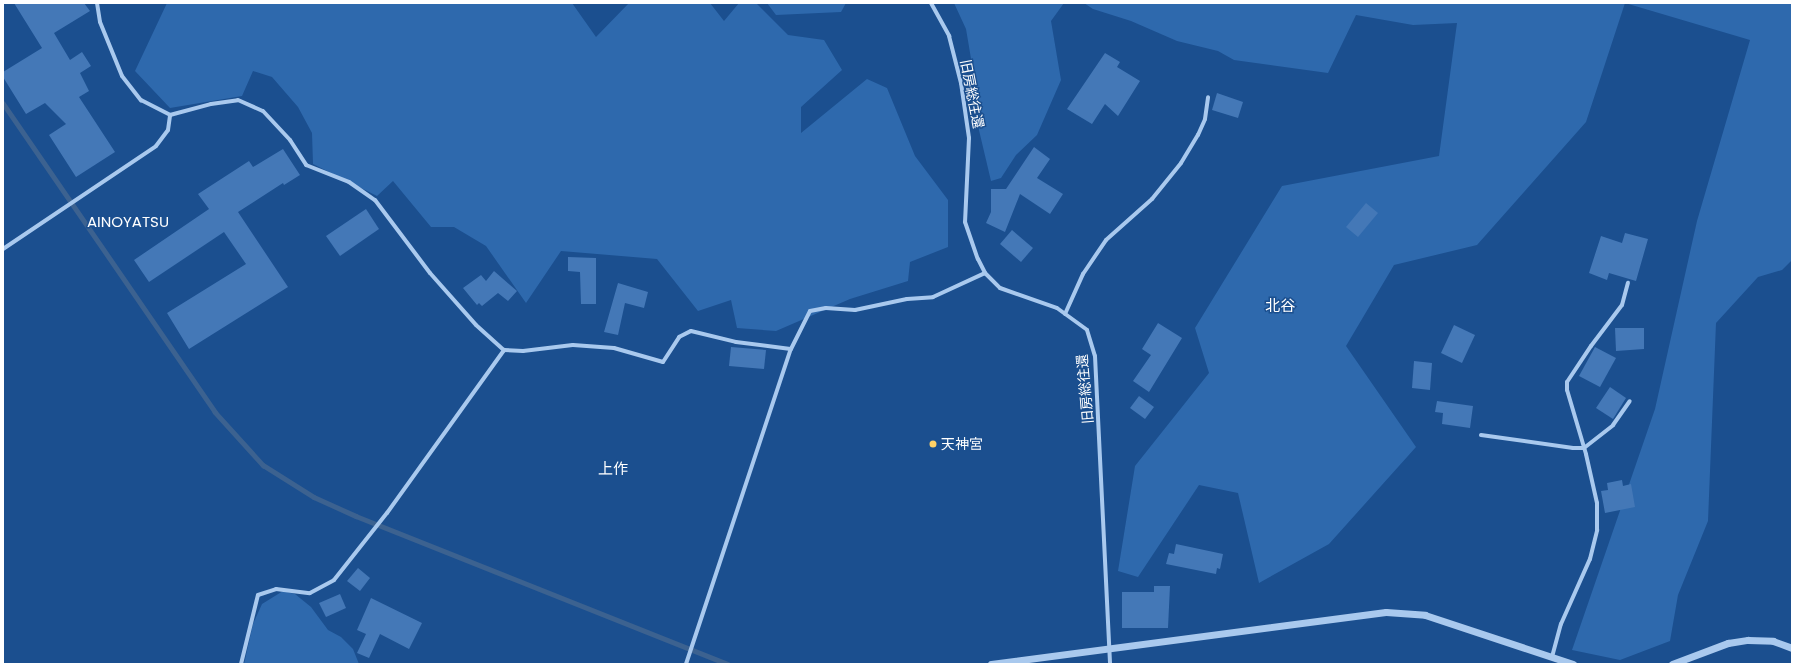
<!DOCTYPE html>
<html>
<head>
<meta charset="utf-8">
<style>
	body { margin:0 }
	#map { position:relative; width:1795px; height:667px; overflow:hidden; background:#1b4f8f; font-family:Poppins,"Noto Sans JP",sans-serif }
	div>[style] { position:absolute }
	.green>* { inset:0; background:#2e69ad }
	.stream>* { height:4.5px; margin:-2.25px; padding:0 2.25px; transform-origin:2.25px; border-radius:2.25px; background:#3c6290 }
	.building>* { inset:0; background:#4478b7 }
	.minor>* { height:4px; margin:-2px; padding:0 2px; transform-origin:2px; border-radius:2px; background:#a9c9ee }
	.tertiary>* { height:7px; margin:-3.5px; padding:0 3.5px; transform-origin:3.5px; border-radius:3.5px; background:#a9c9ee }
	.dots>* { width:11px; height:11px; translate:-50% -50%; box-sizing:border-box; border:2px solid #1b4f8f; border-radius:50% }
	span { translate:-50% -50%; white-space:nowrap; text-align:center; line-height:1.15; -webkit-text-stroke:3px #1b4f8f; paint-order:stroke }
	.street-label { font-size:14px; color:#fff }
	.poi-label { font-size:14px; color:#fff }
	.left { translate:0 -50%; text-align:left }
	.neighbourhood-label { font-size:15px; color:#fff }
	.frame { position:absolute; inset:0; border:4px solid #fff; pointer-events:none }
</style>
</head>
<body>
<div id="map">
	<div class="green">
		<div style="clip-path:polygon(167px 3px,572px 3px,596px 37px,629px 3px,710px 3px,724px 21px,739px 3px,756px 3px,788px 35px,824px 40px,842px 70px,801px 107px,801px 133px,867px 79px,887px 88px,915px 156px,948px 200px,948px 247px,910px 262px,908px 281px,850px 299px,776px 331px,737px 328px,731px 300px,698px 311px,657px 259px,561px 251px,526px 303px,486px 246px,454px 227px,431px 227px,393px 181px,377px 196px,313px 164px,312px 133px,298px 107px,272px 77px,253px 71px,242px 96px,170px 108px,135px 71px)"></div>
		<div style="clip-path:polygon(767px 3px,846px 3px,841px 12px,776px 15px)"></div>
		<div style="clip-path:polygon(954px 3px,1064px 3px,1051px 21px,1061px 80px,1037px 135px,1016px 155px,1001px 178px,991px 181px,978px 126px,977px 94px,966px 29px)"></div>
		<div style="clip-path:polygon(1084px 3px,1792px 3px,1792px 260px,1782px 270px,1758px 277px,1716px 323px,1708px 521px,1678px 595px,1670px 641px,1620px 660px,1572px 650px,1655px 409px,1697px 221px,1750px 40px,1625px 3px,1586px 122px,1477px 245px,1394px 265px,1346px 346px,1416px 447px,1329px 544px,1259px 583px,1238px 493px,1199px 485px,1138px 577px,1118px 571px,1135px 466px,1209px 373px,1195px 328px,1282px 186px,1439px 156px,1457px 23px,1413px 25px,1356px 15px,1328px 73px,1234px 60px,1218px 51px,1177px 41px,1131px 21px,1093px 9px)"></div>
		<div style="clip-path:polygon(283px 591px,295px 594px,311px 607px,328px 630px,341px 637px,353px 649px,359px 664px,244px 664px,253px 624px,262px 604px)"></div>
	</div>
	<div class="stream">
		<div style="left:3px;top:103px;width:375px;rotate:55.5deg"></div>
		<div style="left:215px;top:412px;width:72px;rotate:47.8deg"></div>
		<div style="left:263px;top:465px;width:60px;rotate:32.1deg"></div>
		<div style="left:314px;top:497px;width:46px;rotate:24.3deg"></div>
		<div style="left:356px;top:516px;width:400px;rotate:21.7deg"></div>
	</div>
	<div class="building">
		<div style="clip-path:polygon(14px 3px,84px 3px,90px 11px,54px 33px,70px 60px,82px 52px,91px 66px,80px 73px,89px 91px,79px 97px,115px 152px,76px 177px,49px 135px,66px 124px,45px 103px,26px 114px,3px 77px,3px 72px,42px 48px)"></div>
		<div style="clip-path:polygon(1105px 53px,1120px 62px,1117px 67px,1140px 81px,1118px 116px,1105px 104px,1092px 124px,1067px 109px)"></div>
		<div style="clip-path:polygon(1217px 93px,1243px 102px,1238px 118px,1212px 110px)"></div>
		<div style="clip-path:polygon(1034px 147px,1050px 159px,1037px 178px,1063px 194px,1050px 214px,1020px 194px,1005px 232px,986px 223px,991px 212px,991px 189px,1006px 189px)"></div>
		<div style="clip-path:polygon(283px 149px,300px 175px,284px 185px,283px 183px,238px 212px,288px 287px,189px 349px,167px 313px,246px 264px,224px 232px,149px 282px,134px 260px,209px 209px,198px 194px,249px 161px,253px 167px)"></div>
		<div style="clip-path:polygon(1366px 203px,1378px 213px,1358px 237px,1346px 227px)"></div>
		<div style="clip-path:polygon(366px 209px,379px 229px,340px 256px,326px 236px)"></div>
		<div style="clip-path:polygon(1012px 230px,1033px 248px,1021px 262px,1000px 244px)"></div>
		<div style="clip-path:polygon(1625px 233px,1648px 239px,1636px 281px,1609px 273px,1607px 280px,1589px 273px,1601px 236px,1622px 243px)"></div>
		<div style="clip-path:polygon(568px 257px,596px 258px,596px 304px,581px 304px,580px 272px,568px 271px)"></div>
		<div style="clip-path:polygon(494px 271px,517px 291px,508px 301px,498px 293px,482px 306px,479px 303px,477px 305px,463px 288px,481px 275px,486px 281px)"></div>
		<div style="clip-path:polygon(618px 283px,648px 292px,644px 308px,625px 303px,618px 335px,604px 332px)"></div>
		<div style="clip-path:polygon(1158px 323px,1182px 338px,1149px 392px,1133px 381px,1151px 355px,1142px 349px)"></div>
		<div style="clip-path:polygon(1454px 325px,1475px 335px,1462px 363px,1441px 353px)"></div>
		<div style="clip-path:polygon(1615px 328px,1644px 328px,1644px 349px,1616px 351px)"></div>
		<div style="clip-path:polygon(731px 347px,766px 350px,764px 369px,729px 366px)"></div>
		<div style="clip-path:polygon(1595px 347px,1616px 358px,1600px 387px,1579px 376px)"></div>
		<div style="clip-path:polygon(1414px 361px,1432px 363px,1430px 390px,1412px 388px)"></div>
		<div style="clip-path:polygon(1610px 387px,1626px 398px,1613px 419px,1596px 408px)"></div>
		<div style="clip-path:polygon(1139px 396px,1154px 407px,1145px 419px,1130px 408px)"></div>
		<div style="clip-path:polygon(1437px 401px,1473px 406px,1470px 428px,1442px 424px,1443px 413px,1435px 412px)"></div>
		<div style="clip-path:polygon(1622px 480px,1623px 486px,1631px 484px,1635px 507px,1605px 513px,1601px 491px,1608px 490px,1607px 483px)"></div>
		<div style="clip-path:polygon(1176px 544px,1223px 554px,1220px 569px,1217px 568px,1216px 574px,1166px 564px,1169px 553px,1174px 554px)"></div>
		<div style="clip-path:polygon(358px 568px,370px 578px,360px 591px,347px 581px)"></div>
		<div style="clip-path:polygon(1154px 586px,1170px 586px,1168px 628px,1122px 628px,1122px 592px,1154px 592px)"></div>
		<div style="clip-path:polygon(340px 594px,346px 608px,326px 617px,319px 603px)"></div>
		<div style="clip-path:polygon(371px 598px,422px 623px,409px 649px,380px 634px,369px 658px,357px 653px,366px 634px,357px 630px)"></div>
	</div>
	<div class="minor">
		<div style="left:97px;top:3px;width:19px;rotate:81deg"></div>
		<div style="left:100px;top:22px;width:58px;rotate:67.8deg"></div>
		<div style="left:122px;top:76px;width:31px;rotate:52deg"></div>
		<div style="left:141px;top:100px;width:33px;rotate:27deg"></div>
		<div style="left:170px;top:115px;width:42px;rotate:-15deg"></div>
		<div style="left:211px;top:104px;width:27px;rotate:-8deg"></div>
		<div style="left:238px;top:100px;width:27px;rotate:24deg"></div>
		<div style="left:263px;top:111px;width:40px;rotate:47deg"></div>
		<div style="left:290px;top:140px;width:30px;rotate:57deg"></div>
		<div style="left:306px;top:165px;width:46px;rotate:21.6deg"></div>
		<div style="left:349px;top:182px;width:32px;rotate:35deg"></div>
		<div style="left:375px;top:200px;width:91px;rotate:53deg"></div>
		<div style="left:430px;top:273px;width:69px;rotate:48.5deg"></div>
		<div style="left:476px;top:325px;width:38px;rotate:42deg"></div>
		<div style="left:504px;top:350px;width:19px;rotate:3deg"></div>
		<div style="left:523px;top:351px;width:50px;rotate:-6.8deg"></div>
		<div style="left:573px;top:345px;width:41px;rotate:4.2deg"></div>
		<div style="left:614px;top:348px;width:51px;rotate:15.9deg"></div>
		<div style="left:663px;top:362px;width:30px;rotate:-57deg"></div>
		<div style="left:679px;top:337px;width:13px;rotate:-27deg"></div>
		<div style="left:691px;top:331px;width:46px;rotate:13.7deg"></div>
		<div style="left:736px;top:342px;width:55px;rotate:7.3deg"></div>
		<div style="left:931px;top:3px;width:38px;rotate:61deg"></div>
		<div style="left:949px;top:36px;width:49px;rotate:75.7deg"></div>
		<div style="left:961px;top:83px;width:56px;rotate:81.7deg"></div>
		<div style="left:969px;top:138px;width:84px;rotate:92.7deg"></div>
		<div style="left:965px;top:222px;width:39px;rotate:71deg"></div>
		<div style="left:978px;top:259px;width:16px;rotate:63deg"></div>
		<div style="left:985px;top:273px;width:21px;rotate:45deg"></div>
		<div style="left:1000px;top:288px;width:60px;rotate:19.3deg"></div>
		<div style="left:1057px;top:308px;width:37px;rotate:36deg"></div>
		<div style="left:1087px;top:330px;width:27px;rotate:73deg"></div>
		<div style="left:1095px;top:356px;width:308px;rotate:87.2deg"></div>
		<div style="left:3px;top:249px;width:184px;rotate:-33.9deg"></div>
		<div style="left:156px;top:146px;width:20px;rotate:-53deg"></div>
		<div style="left:168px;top:130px;width:15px;rotate:-82deg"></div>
		<div style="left:1065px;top:314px;width:44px;rotate:-65.8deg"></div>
		<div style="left:1083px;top:274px;width:41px;rotate:-55.9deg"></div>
		<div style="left:1106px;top:240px;width:62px;rotate:-41.7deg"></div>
		<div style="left:1152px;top:199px;width:46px;rotate:-51.1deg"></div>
		<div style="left:1181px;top:163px;width:33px;rotate:-59deg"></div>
		<div style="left:1198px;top:135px;width:17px;rotate:-66deg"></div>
		<div style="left:1205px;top:119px;width:22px;rotate:-82deg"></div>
		<div style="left:1481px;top:435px;width:93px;rotate:8deg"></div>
		<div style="left:1573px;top:448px;width:11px"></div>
		<div style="left:1584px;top:448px;width:37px;rotate:-38deg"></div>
		<div style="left:1613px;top:425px;width:29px;rotate:-55deg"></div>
		<div style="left:1552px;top:657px;width:34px;rotate:-75deg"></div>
		<div style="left:1561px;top:624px;width:71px;rotate:-66deg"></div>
		<div style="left:1590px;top:559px;width:30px;rotate:-76deg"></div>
		<div style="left:1597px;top:530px;width:27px;rotate:-90deg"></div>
		<div style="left:1597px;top:503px;width:50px;rotate:-102.7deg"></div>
		<div style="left:1586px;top:454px;width:67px;rotate:-106.5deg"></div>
		<div style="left:1567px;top:390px;width:8px;rotate:-90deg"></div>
		<div style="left:1567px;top:382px;width:43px;rotate:-56.3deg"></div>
		<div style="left:1591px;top:346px;width:51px;rotate:-52.9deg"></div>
		<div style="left:1622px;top:305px;width:23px;rotate:-75deg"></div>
		<div style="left:241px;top:664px;width:71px;rotate:-76.2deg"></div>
		<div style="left:258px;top:595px;width:19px;rotate:-18deg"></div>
		<div style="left:276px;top:589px;width:34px;rotate:7deg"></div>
		<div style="left:310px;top:593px;width:27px;rotate:-28deg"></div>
		<div style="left:334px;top:580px;width:85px;rotate:-51.7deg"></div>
		<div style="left:387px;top:513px;width:201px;rotate:-54.3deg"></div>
		<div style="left:686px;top:664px;width:332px;rotate:-71.6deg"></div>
		<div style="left:791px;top:349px;width:42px;rotate:-63.4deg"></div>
		<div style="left:810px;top:311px;width:16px;rotate:-11deg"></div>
		<div style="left:826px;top:308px;width:29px;rotate:4deg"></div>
		<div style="left:855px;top:310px;width:53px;rotate:-11.9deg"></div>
		<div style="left:907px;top:299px;width:26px;rotate:-4deg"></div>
		<div style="left:933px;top:297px;width:57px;rotate:-24.8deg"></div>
	</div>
	<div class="tertiary">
		<div style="left:991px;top:664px;width:398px;rotate:-7.5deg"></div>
		<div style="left:1386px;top:612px;width:39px;rotate:4deg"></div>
		<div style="left:1425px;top:615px;width:156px;rotate:18.3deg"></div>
		<div style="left:1672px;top:664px;width:60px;rotate:-20.6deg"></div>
		<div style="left:1728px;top:643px;width:20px;rotate:-9deg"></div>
		<div style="left:1748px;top:640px;width:25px;rotate:2deg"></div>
		<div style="left:1773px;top:641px;width:20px;rotate:20deg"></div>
	</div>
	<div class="dots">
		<div style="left:933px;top:444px;background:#ffd166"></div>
	</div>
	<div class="street-label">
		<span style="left:972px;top:94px;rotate:79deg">旧房総往還</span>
		<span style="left:1085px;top:389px;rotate:-95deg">旧房総往還</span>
	</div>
	<div class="poi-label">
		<span class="left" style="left:941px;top:444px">天神宮</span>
	</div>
	<div class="neighbourhood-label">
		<span style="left:128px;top:222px">AINOYATSU</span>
		<span style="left:1280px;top:306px">北谷</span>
		<span style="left:613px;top:469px">上作</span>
	</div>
	<div class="frame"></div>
</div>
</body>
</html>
